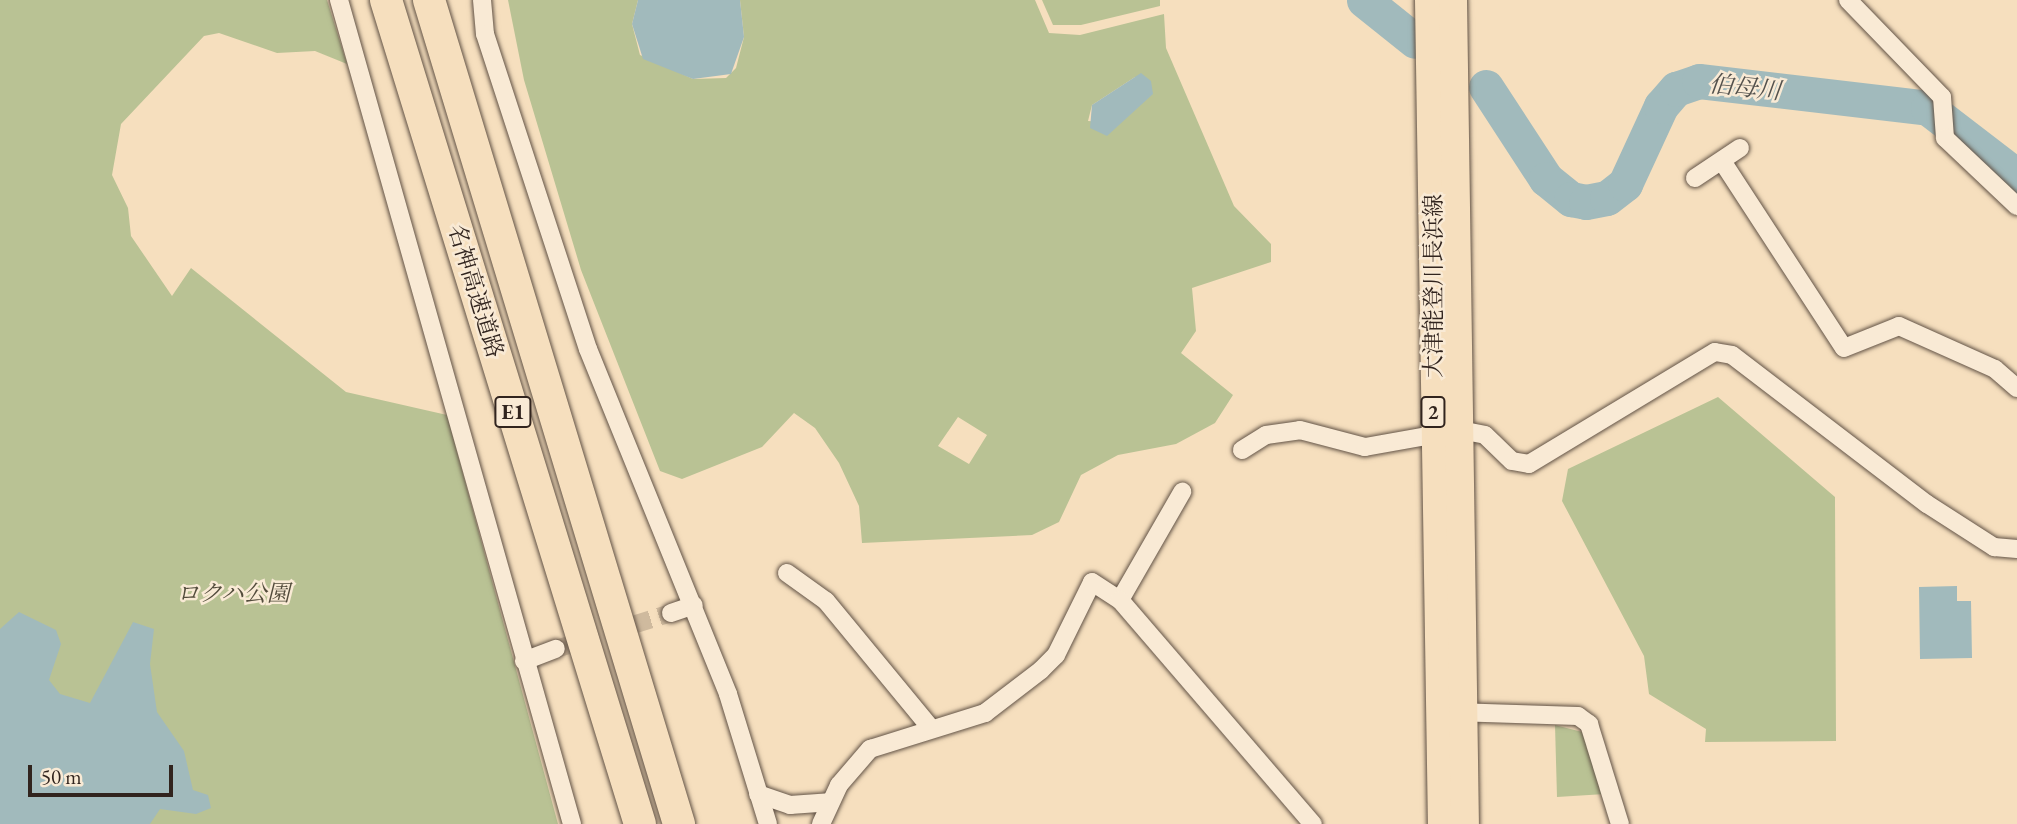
<!DOCTYPE html>
<html>
<head>
<meta charset="utf-8">
<style>
	body { margin:0 }
	#map { position:relative; width:2017px; height:824px; overflow:hidden; background:#f6dfbe; font-family:"EB Garamond","Noto Serif JP",serif }
	div>[style] { position:absolute }
	.green>* { inset:0; background:#b9c294 }
	.water>* { inset:0; background:#a1babc }
	.river>* { height:35px; margin:-17.5px; padding:0 17.5px; transform-origin:17.5px; border-radius:17.5px; background:#a1babc }
	.minor-tunnel>* { height:18px; margin-top:-9px; transform-origin:0; background:repeating-linear-gradient(90deg,#cfba9e 0 18px,transparent 0 27px) }
	.roads { filter:drop-shadow(0 0 2px #625346) drop-shadow(0 0 2px #625346) }
	.minor>* { height:18px; margin:-9px; padding:0 9px; transform-origin:9px; border-radius:9px; background:#f9ead5 }
	.primary>* { height:28px; margin:-14px; padding:0 14px; transform-origin:14px; border-radius:14px; background:#f6dfbe }
	.motorway>* { height:32px; margin:-16px; padding:0 16px; transform-origin:16px; border-radius:16px; background:#f6dfbe }
	span { translate:-50% -50%; white-space:nowrap; text-align:center; line-height:1.15; -webkit-text-stroke:5px #f9ead5; paint-order:stroke }
	.shield-label span { padding:2px 5px; background:#f9ead5; border:2px solid; border-radius:5px; -webkit-text-stroke-width:0 }
	.shield-label { font-size:21px; color:#31241e; font-weight:700 }
	.street-label { font-size:23px; color:#31241e }
	.park-label { font-size:23px; color:#534c3c; font-style:italic }
	.water-label { font-size:24px; color:#53514d; font-style:italic }
	.scale { position:absolute; left:28px; top:765px; width:145px; height:32px; box-sizing:border-box; border:4px solid #31241e; border-top:0; padding-left:9px; font-size:21px; line-height:24px; white-space:nowrap; color:#31241e; -webkit-text-stroke:5px #f9ead5; paint-order:stroke }
</style>
</head>
<body>
<div id="map">
	<div class="green">
		<div style="clip-path:polygon(0 0,327px 0,347px 64px,315px 51px,277px 53px,219px 33px,204px 36px,121px 124px,112px 175px,128px 208px,131px 236px,172px 296px,191px 268px,346px 392px,447px 415px,558px 824px,0 824px)"></div>
		<div style="clip-path:polygon(evenodd,508px 0,638px 0,632px 24px,640px 55px,693px 79px,726px 78px,736px 68px,744px 37px,740px 0,1035px 0,1049px 33px,1080px 35px,1164px 14px,1166px 48px,1234px 206px,1271px 244px,1271px 262px,1192px 288px,1196px 331px,1181px 353px,1233px 395px,1215px 423px,1176px 444px,1118px 455px,1081px 475px,1059px 522px,1032px 535px,862px 543px,859px 506px,839px 463px,815px 428px,794px 413px,762px 447px,682px 479px,660px 471px,581px 270px,524px 80px,508px 0,1135px 77px,1152px 94px,1120px 123px,1088px 121px,1092px 105px,1135px 77px,508px 0,958px 417px,987px 435px,969px 464px,938px 446px,958px 417px)"></div>
		<div style="clip-path:polygon(1042px 0,1160px 0,1160px 6px,1081px 25px,1053px 25px)"></div>
		<div style="clip-path:polygon(1718px 397px,1835px 497px,1836px 741px,1705px 742px,1706px 729px,1649px 694px,1644px 656px,1562px 501px,1568px 469px)"></div>
		<div style="clip-path:polygon(1555px 725px,1586px 733px,1605px 794px,1557px 797px)"></div>
	</div>
	<div class="water">
		<div style="clip-path:polygon(638px 0,740px 0,744px 37px,731px 74px,693px 79px,643px 59px,632px 24px)"></div>
		<div style="clip-path:polygon(1141px 73px,1151px 81px,1153px 94px,1107px 136px,1090px 128px,1092px 105px)"></div>
		<div style="clip-path:polygon(1957px 586px,1957px 601px,1971px 601px,1972px 658px,1920px 659px,1919px 587px)"></div>
		<div style="clip-path:polygon(19px 612px,56px 630px,61px 644px,49px 680px,60px 694px,90px 703px,133px 622px,154px 629px,150px 664px,157px 712px,184px 751px,193px 790px,208px 795px,211px 808px,196px 814px,160px 809px,150px 824px,0 824px,0 629px)"></div>
	</div>
	<div class="river">
		<div style="left:1364px;top:0;width:65px;rotate:38.8deg"></div>
		<div style="left:1486px;top:87px;width:110px;rotate:56.9deg"></div>
		<div style="left:1546px;top:179px;width:32px;rotate:39deg"></div>
		<div style="left:1571px;top:199px;width:15px;rotate:11deg"></div>
		<div style="left:1586px;top:202px;width:21px;rotate:-11deg"></div>
		<div style="left:1607px;top:198px;width:23px;rotate:-38deg"></div>
		<div style="left:1625px;top:184px;width:86px;rotate:-65.2deg"></div>
		<div style="left:1661px;top:106px;width:23px;rotate:-49deg"></div>
		<div style="left:1676px;top:89px;width:24px;rotate:-19deg"></div>
		<div style="left:1699px;top:81px;width:231px;rotate:6.7deg"></div>
		<div style="left:1928px;top:108px;width:112px;rotate:37.4deg"></div>
	</div>
	<div class="minor-tunnel">
		<div style="left:556px;top:649px;width:121px;rotate:-17.4deg"></div>
	</div>
	<div class="roads">
		<div class="minor">
			<div style="left:339px;top:0;width:856px;rotate:74.21deg"></div>
			<div style="left:482px;top:0;width:34px;rotate:85deg"></div>
			<div style="left:485px;top:34px;width:331px;rotate:71.9deg"></div>
			<div style="left:588px;top:349px;width:372px;rotate:67.9deg"></div>
			<div style="left:728px;top:694px;width:136px;rotate:72.9deg"></div>
			<div style="left:1848px;top:0;width:135px;rotate:45.9deg"></div>
			<div style="left:1942px;top:97px;width:41px;rotate:85.8deg"></div>
			<div style="left:1945px;top:138px;width:99px;rotate:43.4deg"></div>
			<div style="left:1722px;top:161px;width:223px;rotate:56.9deg"></div>
			<div style="left:1844px;top:348px;width:59px;rotate:-21.8deg"></div>
			<div style="left:1899px;top:326px;width:105px;rotate:24.1deg"></div>
			<div style="left:1995px;top:369px;width:29px;rotate:41deg"></div>
			<div style="left:1695px;top:178px;width:54px;rotate:-33.7deg"></div>
			<div style="left:1242px;top:450px;width:28px;rotate:-32deg"></div>
			<div style="left:1266px;top:435px;width:34px;rotate:-8deg"></div>
			<div style="left:1300px;top:430px;width:67px;rotate:14.7deg"></div>
			<div style="left:1365px;top:447px;width:97px;rotate:-10.1deg"></div>
			<div style="left:1460px;top:430px;width:25px;rotate:11deg"></div>
			<div style="left:1485px;top:435px;width:37px;rotate:44deg"></div>
			<div style="left:1512px;top:461px;width:17px;rotate:10deg"></div>
			<div style="left:1529px;top:464px;width:217px;rotate:-31.1deg"></div>
			<div style="left:1715px;top:352px;width:17px;rotate:10deg"></div>
			<div style="left:1732px;top:355px;width:245px;rotate:37.4deg"></div>
			<div style="left:1927px;top:504px;width:80px;rotate:32.7deg"></div>
			<div style="left:1994px;top:547px;width:23px;rotate:5deg"></div>
			<div style="left:787px;top:573px;width:48px;rotate:35.7deg"></div>
			<div style="left:826px;top:601px;width:163px;rotate:50.5deg"></div>
			<div style="left:1120px;top:600px;width:125px;rotate:-60.1deg"></div>
			<div style="left:671px;top:613px;width:24px;rotate:-19deg"></div>
			<div style="left:524px;top:661px;width:34px;rotate:-21deg"></div>
			<div style="left:1454px;top:712px;width:124px;rotate:1.8deg"></div>
			<div style="left:1578px;top:716px;width:14px;rotate:36deg"></div>
			<div style="left:1589px;top:724px;width:105px;rotate:72.8deg"></div>
			<div style="left:758px;top:794px;width:34px;rotate:19deg"></div>
			<div style="left:790px;top:805px;width:39px;rotate:-4deg"></div>
			<div style="left:821px;top:824px;width:43px;rotate:-65.2deg"></div>
			<div style="left:839px;top:785px;width:48px;rotate:-49.3deg"></div>
			<div style="left:870px;top:749px;width:121px;rotate:-17.4deg"></div>
			<div style="left:985px;top:713px;width:71px;rotate:-37.5deg"></div>
			<div style="left:1041px;top:670px;width:21px;rotate:-45deg"></div>
			<div style="left:1056px;top:655px;width:81px;rotate:-63.7deg"></div>
			<div style="left:1092px;top:582px;width:33px;rotate:33deg"></div>
			<div style="left:1120px;top:600px;width:296px;rotate:49.3deg"></div>
		</div>
		<div class="primary">
			<div style="left:1429px;top:0;width:824px;rotate:89.1deg"></div>
			<div style="left:1453px;top:0;width:824px;rotate:89.17deg"></div>
		</div>
		<div class="motorway">
			<div style="left:386px;top:0;width:862px;rotate:72.87deg"></div>
			<div style="left:429px;top:0;width:861px;rotate:73.12deg"></div>
		</div>
	</div>
	<div class="shield-label">
		<span style="left:513px;top:412px">E1</span>
		<span style="left:1433px;top:412px">2</span>
	</div>
	<div class="street-label">
		<span style="left:1433px;top:286px;rotate:-90deg">大津能登川長浜線</span>
		<span style="left:476px;top:291px;rotate:73deg">名神高速道路</span>
	</div>
	<div class="park-label">
		<span style="left:233px;top:593px">ロクハ公園</span>
	</div>
	<div class="water-label">
		<span style="left:1745px;top:87px;rotate:6deg">伯母川</span>
	</div>
	<div class="scale">50 m</div>
</div>
</body>
</html>
